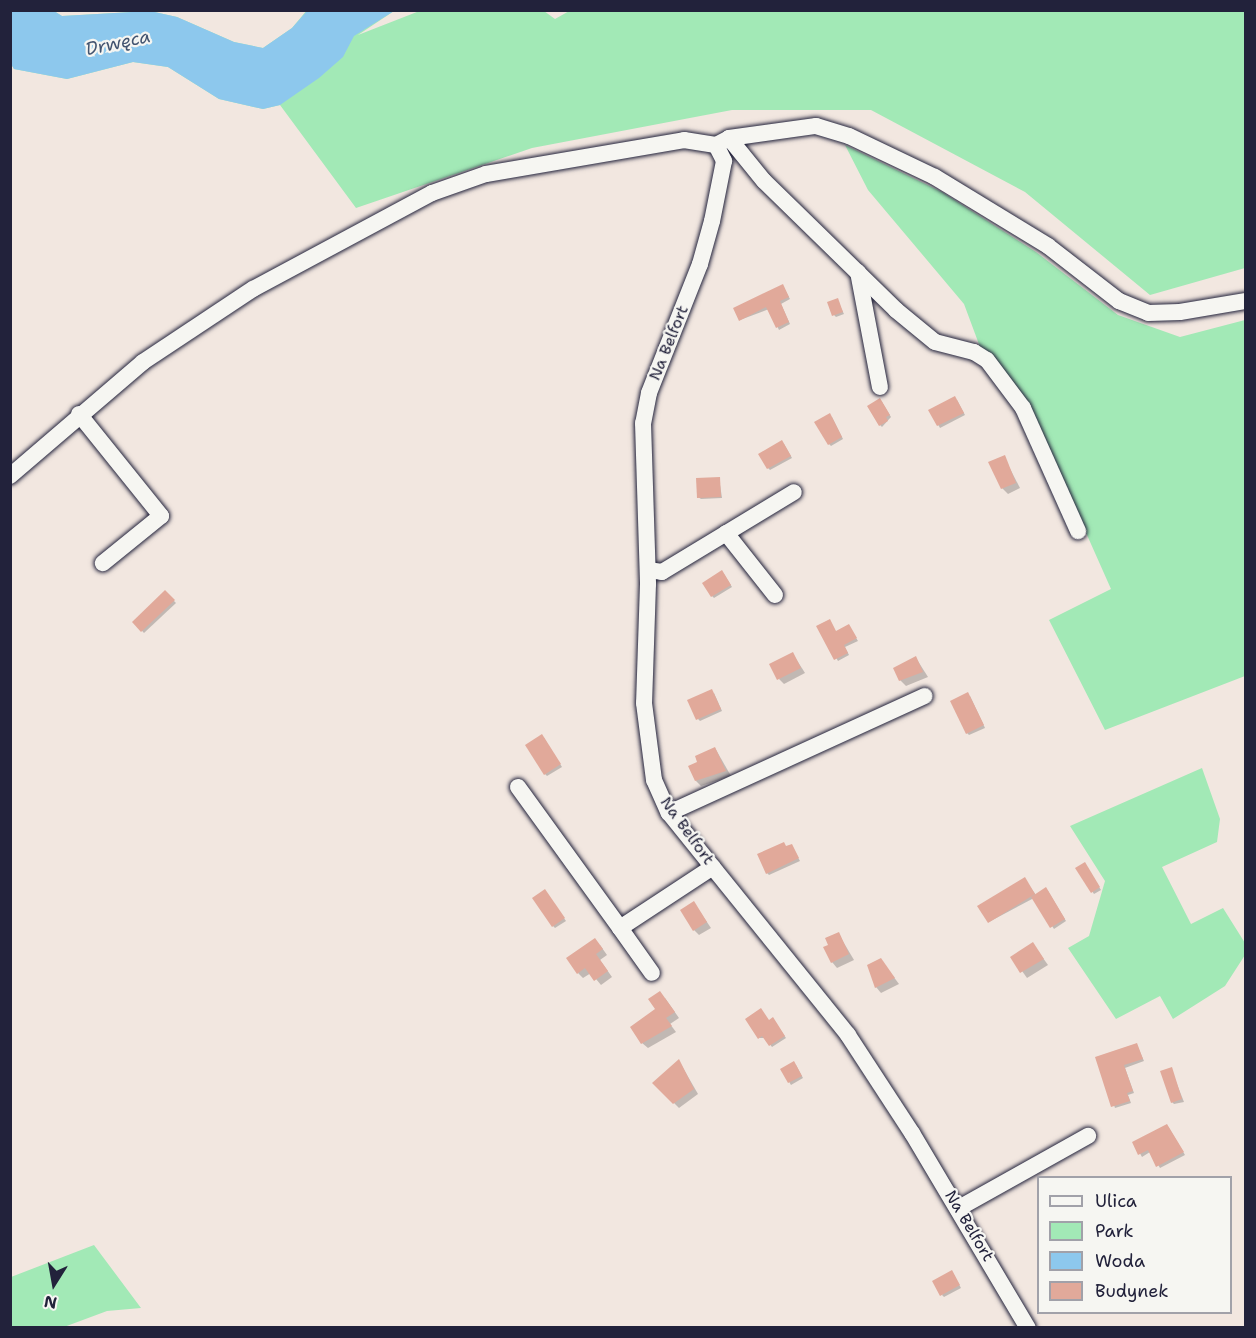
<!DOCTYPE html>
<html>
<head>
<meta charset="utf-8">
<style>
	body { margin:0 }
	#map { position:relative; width:1256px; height:1338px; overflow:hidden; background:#f2e7e0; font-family:"Shantell Sans",sans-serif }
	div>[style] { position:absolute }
	.green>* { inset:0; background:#a2e9b6 }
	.water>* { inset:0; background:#8dc8ed }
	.shadow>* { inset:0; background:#0003 }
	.building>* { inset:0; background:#e1a99a }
	.roads { filter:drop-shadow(0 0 2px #22223b) drop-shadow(0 0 2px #22223b) }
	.minor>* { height:16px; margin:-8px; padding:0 8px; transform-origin:8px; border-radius:8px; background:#f6f6f2 }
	span { translate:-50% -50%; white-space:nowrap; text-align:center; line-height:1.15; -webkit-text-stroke:4.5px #f6f6f2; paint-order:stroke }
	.street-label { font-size:16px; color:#22223b }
	.water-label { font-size:18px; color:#425470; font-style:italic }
	.frame { position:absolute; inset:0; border:12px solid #22223b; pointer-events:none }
	.legend { position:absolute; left:1037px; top:1176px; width:195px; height:138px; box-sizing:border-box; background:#f6f6f2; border:2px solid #a1a1a9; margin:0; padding:8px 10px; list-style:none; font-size:18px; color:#22223b }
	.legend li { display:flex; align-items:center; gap:12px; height:30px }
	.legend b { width:30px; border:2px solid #a1a1a9 }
	.north { position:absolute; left:24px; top:1254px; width:60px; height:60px; -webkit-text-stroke:4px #f6f6f2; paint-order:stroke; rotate:191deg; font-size:16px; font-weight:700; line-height:24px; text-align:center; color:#22223b }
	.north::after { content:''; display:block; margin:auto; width:21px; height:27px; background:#22223b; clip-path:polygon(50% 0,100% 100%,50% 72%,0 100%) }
</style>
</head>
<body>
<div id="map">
	<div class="green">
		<div style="clip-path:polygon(307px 10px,394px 11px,358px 35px,422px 10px,544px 11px,555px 19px,571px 10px,1245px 11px,1245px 268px,1150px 295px,1025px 192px,871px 110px,732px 110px,532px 148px,356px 208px,280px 105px,263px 109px,219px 99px,168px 67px,133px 62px,67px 79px,14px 69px,11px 64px,10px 11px,54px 11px,62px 16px,150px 11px,177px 17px,234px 42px,263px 48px,292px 28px)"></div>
		<div style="clip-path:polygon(845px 145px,942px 192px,1036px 252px,1118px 315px,1180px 337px,1245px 320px,1245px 676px,1105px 730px,1049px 620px,1111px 589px,1087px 535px,1027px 404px,980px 347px,964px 304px,868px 190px)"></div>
		<div style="clip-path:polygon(1202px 768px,1220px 819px,1217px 842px,1162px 867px,1191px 924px,1223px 908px,1245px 943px,1245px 955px,1225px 986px,1173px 1019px,1160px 996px,1116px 1019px,1068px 948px,1089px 936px,1105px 881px,1070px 826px)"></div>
		<div style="clip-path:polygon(94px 1245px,141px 1308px,107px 1311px,64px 1327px,11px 1327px,11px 1277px)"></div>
	</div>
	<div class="water">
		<div style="clip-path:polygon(10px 11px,54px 11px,62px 16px,150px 11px,177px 17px,234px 42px,263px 48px,292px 28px,307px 11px,394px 11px,354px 36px,343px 57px,319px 78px,280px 105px,263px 109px,219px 99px,168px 67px,133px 62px,67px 79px,14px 69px,11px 64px)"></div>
	</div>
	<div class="shadow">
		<div style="clip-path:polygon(784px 288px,790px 299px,781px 304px,790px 324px,779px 330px,769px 309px,740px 320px)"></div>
		<div style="clip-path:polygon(837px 300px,844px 314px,836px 317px,834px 315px)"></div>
		<div style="clip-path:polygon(957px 400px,965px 415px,940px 428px,930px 411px)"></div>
		<div style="clip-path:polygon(882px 402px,891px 417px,882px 427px,880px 425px)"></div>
		<div style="clip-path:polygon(832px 417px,843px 439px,831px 446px,829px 444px)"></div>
		<div style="clip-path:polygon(784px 444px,792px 458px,770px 470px,768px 468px)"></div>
		<div style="clip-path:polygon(1004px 457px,1020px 488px,1008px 494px,1002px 488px)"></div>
		<div style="clip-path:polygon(719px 478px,722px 498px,701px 499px,698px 497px)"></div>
		<div style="clip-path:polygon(724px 574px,732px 587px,714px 598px,712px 596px)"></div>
		<div style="clip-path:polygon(165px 592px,176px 603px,144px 633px,134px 622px)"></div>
		<div style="clip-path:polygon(818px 626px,837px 632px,849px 626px,858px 641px,845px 647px,849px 655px,838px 661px)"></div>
		<div style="clip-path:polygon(793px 654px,805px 673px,784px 684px,779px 679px)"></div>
		<div style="clip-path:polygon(916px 658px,928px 677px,906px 686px,900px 680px)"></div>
		<div style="clip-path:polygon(714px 693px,722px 711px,700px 721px,698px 719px)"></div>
		<div style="clip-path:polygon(970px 696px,985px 728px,969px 735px,967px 733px)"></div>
		<div style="clip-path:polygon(544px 738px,562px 767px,547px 776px,545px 774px)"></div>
		<div style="clip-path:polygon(715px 748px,731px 776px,701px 786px,696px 781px,699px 763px)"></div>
		<div style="clip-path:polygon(792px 846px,800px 861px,769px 875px,767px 873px)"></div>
		<div style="clip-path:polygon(1087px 867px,1101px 890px,1094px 894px,1077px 869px)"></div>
		<div style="clip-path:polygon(1026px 881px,1036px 895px,1048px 891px,1066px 921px,1054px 929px,1034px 898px,989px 922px)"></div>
		<div style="clip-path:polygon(547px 893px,566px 921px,555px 928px,553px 926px)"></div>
		<div style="clip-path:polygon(694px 903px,711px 928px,699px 935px,694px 930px)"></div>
		<div style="clip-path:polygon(838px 933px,854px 960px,837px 968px,832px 962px,830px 946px)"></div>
		<div style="clip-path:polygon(1033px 944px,1048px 965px,1027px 978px,1012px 957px)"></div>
		<div style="clip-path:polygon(600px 945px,607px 955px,600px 960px,612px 977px,601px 985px,591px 973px,583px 978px,578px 973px)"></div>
		<div style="clip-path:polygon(881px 960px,899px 984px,881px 993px,876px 987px)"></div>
		<div style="clip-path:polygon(665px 998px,679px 1018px,670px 1024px,676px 1032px,648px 1048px,642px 1043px)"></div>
		<div style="clip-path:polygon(769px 1022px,775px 1022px,786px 1038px,772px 1047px,765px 1038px,759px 1038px)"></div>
		<div style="clip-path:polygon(1137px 1045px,1144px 1061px,1125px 1068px,1134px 1093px,1128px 1095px,1131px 1103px,1115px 1108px,1097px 1058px)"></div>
		<div style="clip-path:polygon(679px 1061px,698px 1094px,679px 1108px,654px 1083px)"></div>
		<div style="clip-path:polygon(796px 1065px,803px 1078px,791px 1085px,782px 1070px)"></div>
		<div style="clip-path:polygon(1171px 1069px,1184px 1102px,1174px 1104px,1172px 1102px)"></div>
		<div style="clip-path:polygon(1169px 1128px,1185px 1155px,1160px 1168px,1150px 1152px,1142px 1157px,1134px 1143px)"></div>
		<div style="clip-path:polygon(954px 1275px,961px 1288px,944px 1297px,942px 1295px)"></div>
	</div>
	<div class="building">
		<div style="clip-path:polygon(783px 284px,789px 297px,780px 301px,789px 322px,776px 328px,766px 307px,739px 321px,733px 308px)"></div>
		<div style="clip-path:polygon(838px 298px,843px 312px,832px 316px,827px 302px)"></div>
		<div style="clip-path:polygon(955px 396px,964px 413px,937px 426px,928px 410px)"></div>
		<div style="clip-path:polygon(880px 398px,890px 415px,886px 417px,888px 421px,879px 426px,867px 406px)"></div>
		<div style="clip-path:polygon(830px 413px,842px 437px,828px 445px,814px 422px)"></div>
		<div style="clip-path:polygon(782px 440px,791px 456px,767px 469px,758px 454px)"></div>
		<div style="clip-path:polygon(1005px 455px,1016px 483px,1001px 489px,988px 462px)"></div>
		<div style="clip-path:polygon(720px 477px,721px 497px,697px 498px,696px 478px)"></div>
		<div style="clip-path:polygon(722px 570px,731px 585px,711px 597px,702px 583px)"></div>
		<div style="clip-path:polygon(165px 590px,175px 600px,141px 632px,132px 622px)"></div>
		<div style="clip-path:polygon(830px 619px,836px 631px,849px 624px,857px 638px,844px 645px,848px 653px,834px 660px,816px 626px)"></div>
		<div style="clip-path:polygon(793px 652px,801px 668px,777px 680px,769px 664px)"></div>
		<div style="clip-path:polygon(916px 656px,923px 672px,899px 681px,893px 668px)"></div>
		<div style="clip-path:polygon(712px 689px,721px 709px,696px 720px,687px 700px)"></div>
		<div style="clip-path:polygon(968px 692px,984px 725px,966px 734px,950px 701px)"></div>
		<div style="clip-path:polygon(542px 734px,561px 764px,544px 775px,525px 745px)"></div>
		<div style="clip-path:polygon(715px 747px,726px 771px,695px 781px,688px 766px,697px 762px,695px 756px)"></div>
		<div style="clip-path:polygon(784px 842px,786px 846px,792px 844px,799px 858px,766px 874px,757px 854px)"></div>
		<div style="clip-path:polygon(1085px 862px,1100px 887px,1091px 893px,1075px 868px)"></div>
		<div style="clip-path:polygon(1025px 877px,1035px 894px,988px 923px,977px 906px)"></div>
		<div style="clip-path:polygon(1046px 887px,1065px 919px,1050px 928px,1031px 897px)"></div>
		<div style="clip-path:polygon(545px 889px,565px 918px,552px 927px,532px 898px)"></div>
		<div style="clip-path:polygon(694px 901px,707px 922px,693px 931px,680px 910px)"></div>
		<div style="clip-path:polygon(839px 932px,849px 954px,831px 963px,823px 947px,828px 945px,825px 938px)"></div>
		<div style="clip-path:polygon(595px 938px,603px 949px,596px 954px,608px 971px,594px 981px,585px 968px,577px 974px,566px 958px)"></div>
		<div style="clip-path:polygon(1033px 942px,1044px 959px,1020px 973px,1010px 957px)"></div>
		<div style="clip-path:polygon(881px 958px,895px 978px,875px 988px,867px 965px)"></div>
		<div style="clip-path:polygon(660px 991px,675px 1012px,666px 1018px,672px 1026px,641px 1044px,630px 1027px,655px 1009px,648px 999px)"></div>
		<div style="clip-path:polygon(761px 1008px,769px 1020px,773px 1017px,785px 1036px,769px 1046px,762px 1036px,758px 1039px,745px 1019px)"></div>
		<div style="clip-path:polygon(1137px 1043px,1143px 1059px,1124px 1065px,1133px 1091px,1127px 1093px,1130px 1101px,1111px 1107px,1095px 1057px)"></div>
		<div style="clip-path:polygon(679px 1059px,694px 1089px,673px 1104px,652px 1083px)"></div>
		<div style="clip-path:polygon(794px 1061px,802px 1076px,788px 1083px,780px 1069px)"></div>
		<div style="clip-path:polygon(1172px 1067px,1182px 1099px,1171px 1103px,1160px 1071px)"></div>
		<div style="clip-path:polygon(1167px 1124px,1184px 1152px,1156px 1167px,1148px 1150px,1138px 1155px,1132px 1142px)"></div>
		<div style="clip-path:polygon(952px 1270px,960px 1285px,940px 1296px,932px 1281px)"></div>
	</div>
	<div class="roads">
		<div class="minor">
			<div style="left:729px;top:138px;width:55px;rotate:50.9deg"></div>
			<div style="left:764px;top:181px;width:185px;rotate:44.3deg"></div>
			<div style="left:896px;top:310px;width:50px;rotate:39.4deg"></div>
			<div style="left:935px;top:342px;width:40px;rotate:14.4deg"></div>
			<div style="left:974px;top:352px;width:15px;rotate:32deg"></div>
			<div style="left:987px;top:360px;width:60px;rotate:53.1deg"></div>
			<div style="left:1023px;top:408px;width:135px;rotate:65.9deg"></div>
			<div style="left:716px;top:145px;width:18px;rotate:63deg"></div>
			<div style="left:724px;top:161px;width:61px;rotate:101.3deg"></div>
			<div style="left:712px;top:221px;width:45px;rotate:105.6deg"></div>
			<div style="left:700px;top:264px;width:139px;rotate:111.6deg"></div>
			<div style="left:649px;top:393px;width:31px;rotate:101deg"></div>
			<div style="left:643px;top:423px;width:161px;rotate:88.2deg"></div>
			<div style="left:648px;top:584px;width:119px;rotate:91.9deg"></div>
			<div style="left:644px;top:703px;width:78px;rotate:82.6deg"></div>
			<div style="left:654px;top:780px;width:36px;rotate:66deg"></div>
			<div style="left:669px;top:813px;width:285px;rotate:51.1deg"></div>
			<div style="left:848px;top:1035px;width:117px;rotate:56.9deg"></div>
			<div style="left:912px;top:1133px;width:227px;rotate:59.3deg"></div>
			<div style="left:716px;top:145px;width:15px;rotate:-28deg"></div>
			<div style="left:729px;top:138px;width:88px;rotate:-7.9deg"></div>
			<div style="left:816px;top:126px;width:34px;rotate:17deg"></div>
			<div style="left:849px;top:136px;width:95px;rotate:25.5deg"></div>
			<div style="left:935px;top:177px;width:132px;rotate:31.4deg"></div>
			<div style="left:1048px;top:246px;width:90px;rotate:37.8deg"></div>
			<div style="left:1119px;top:301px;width:31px;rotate:22deg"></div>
			<div style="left:1148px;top:313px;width:32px;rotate:-2deg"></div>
			<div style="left:1180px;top:312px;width:67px;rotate:-9.5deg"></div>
			<div style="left:858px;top:272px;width:117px;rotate:79.2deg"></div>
			<div style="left:79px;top:414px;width:131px;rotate:51.2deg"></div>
			<div style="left:161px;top:516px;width:75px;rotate:141deg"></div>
			<div style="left:10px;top:476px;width:175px;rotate:-40.6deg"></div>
			<div style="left:143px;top:362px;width:132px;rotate:-33.6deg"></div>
			<div style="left:253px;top:289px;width:203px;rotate:-28.2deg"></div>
			<div style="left:432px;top:193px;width:57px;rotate:-19.4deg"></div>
			<div style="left:486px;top:174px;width:201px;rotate:-9.7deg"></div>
			<div style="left:684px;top:140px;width:32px;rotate:9deg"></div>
			<div style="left:726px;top:533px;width:79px;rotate:51.7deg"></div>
			<div style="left:648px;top:570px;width:14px;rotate:8deg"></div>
			<div style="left:662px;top:572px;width:154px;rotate:-31.2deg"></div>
			<div style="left:518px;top:787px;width:174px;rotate:54.1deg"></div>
			<div style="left:620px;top:928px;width:111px;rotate:-33.3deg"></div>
			<div style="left:669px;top:813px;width:281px;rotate:-24.6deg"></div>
			<div style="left:620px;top:928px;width:55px;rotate:54.6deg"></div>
			<div style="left:959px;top:1208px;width:148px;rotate:-29.2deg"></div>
		</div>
	</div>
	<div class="street-label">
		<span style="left:669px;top:343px;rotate:-68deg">Na Belfort</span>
		<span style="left:687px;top:831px;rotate:54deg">Na Belfort</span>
		<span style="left:969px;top:1226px;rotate:59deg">Na Belfort</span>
	</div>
	<div class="water-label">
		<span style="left:118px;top:43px;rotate:-12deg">Drwęca</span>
	</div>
	<div class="frame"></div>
	<ul class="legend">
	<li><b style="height:8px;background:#f6f6f2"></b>Ulica</li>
	<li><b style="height:16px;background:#a2e9b6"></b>Park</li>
	<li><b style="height:16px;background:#8dc8ed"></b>Woda</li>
	<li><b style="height:16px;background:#e1a99a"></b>Budynek</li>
	</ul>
	<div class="north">N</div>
</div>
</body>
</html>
